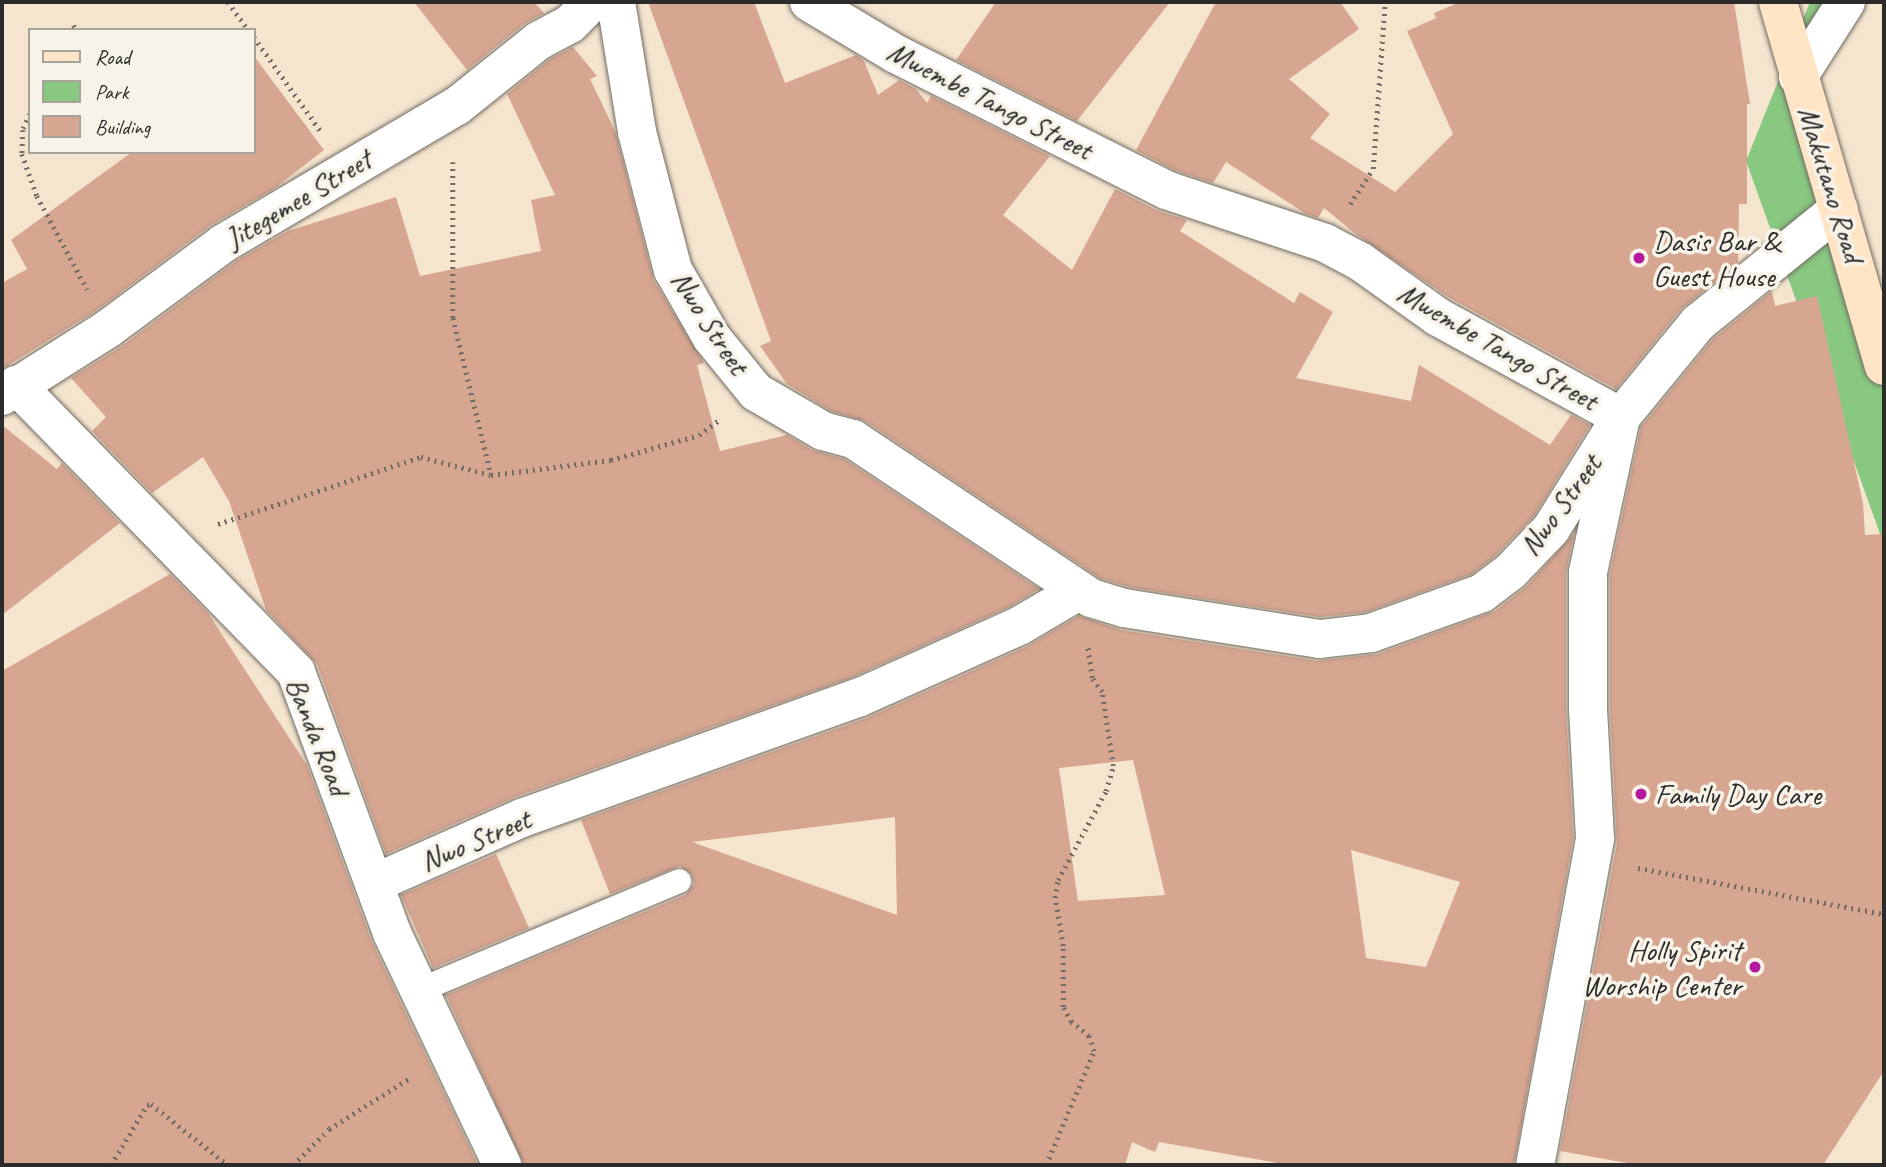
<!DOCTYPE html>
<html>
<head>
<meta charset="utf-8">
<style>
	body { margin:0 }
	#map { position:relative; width:1886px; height:1167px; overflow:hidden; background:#f5e5cf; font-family:Caveat,sans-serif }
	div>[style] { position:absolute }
	.green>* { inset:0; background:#88c880 }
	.building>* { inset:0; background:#d7a691 }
	.path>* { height:4.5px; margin-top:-2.25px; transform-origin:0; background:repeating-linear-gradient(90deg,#726c64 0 2px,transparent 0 7px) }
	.roads { filter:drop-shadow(0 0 2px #726c64) drop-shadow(0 0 2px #726c64) }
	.lane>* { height:24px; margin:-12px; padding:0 12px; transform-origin:12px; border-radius:12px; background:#fff }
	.street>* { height:38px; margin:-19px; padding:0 19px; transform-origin:19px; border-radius:19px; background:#fff }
	.secondary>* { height:38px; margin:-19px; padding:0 19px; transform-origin:19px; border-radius:19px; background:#ffe4c6 }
	.dots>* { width:19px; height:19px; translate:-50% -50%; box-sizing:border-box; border:4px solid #f7f3e8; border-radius:50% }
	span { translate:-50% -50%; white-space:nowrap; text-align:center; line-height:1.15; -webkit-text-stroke:7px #f7f3e8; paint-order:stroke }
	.street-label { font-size:30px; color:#2b2b2b }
	.poi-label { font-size:30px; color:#2b2b2b }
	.left { translate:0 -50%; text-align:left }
	.right { translate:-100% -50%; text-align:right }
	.frame { position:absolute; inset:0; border:4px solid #2b2b2b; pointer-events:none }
	.legend { position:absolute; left:28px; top:28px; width:228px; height:126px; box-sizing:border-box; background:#f7f3e8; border:2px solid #a5a39c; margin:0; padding:9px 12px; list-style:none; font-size:21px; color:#2b2b2b }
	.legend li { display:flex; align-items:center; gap:14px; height:35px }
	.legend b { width:35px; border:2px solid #a5a39c }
</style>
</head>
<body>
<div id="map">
	<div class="green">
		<div style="clip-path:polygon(1810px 2px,1837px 2px,1804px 99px,1884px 389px,1884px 545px,1746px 161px)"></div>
	</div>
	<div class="building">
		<div style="clip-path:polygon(414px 2px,534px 2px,544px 13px,524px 24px,467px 70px)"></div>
		<div style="clip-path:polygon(648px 2px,754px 2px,785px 83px,856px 55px,864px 61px,878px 95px,899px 80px,916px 89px,927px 103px,931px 96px,1050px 156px,1003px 215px,1072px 270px,1115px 189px,1156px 210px,1187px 220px,1180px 231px,1294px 303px,1300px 292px,1333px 312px,1296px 378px,1411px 401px,1419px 365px,1550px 445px,1571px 415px,1590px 425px,1534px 516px,1495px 556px,1472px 574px,1366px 612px,1320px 617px,1129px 587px,1100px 578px,865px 421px,831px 411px,787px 384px,760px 346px,771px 341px)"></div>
		<div style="clip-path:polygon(996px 2px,1170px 2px,1077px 121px,956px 60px)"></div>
		<div style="clip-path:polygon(1216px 2px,1340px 2px,1359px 29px,1289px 79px,1330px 114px,1310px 138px,1395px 192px,1453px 134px,1407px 31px,1436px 18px,1434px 13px,1460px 2px,1734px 2px,1750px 104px,1747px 104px,1747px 204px,1739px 204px,1738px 263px,1681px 309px,1616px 389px,1450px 298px,1357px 235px,1324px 208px,1318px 218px,1306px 214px,1226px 162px,1213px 183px,1174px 170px,1136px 150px)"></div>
		<div style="clip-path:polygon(573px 47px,597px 76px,590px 79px,615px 131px,654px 281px,704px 363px,697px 365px,720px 451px,787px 435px,812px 450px,844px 459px,1039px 589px,1009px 607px,850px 678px,515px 797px,386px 854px,317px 664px,266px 610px,229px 501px,203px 457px,152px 493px,92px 431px,106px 417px,71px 378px,122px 346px,236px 261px,288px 231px,396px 197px,420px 276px,541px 251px,531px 200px,555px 195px,507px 94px,550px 59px)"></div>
		<div style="clip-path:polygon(254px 56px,324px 150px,275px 188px,211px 225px,97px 310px,2px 369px,2px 283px,27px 269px,11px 240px,132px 152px,254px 152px)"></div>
		<div style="clip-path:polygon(1772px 291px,1775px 306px,1817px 296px,1863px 503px,1865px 535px,1884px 534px,1884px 1071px,1823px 1165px,1638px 1165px,1560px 1151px,1617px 843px,1610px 708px,1610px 574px,1641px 427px,1713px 339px)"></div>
		<div style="clip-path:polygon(2px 425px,57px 469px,62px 463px,120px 523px,2px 615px)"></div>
		<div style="clip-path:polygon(evenodd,1574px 534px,1566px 572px,1566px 709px,1573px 838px,1514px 1165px,1289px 1165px,1159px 1142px,1155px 1152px,1132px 1142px,1125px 1165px,524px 1165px,446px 995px,685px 895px,694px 884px,692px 875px,680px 866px,610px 894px,581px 820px,867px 718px,1028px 646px,1079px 616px,1121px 630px,1317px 661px,1378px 654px,1495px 611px,1526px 587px,1574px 534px,1133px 760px,1165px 895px,1078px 901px,1059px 768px,1133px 760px,1574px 534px,895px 817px,897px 915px,692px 842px,895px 817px,1574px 534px,1351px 850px,1460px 882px,1426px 967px,1366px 958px,1351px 850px)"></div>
		<div style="clip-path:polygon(170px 574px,208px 613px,307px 765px,372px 942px,478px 1165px,2px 1165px,2px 671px)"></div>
		<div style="clip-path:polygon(496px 854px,529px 928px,433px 968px,401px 895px)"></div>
	</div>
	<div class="path">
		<div style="left:228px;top:2px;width:34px;rotate:54deg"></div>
		<div style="left:74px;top:25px;width:5px;rotate:68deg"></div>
		<div style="left:254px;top:37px;width:118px;rotate:54.7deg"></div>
		<div style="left:30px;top:114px;width:17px;rotate:114deg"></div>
		<div style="left:23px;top:130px;width:24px;rotate:92deg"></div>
		<div style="left:22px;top:154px;width:45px;rotate:70.3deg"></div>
		<div style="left:37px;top:196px;width:106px;rotate:61.7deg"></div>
		<div style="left:453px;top:162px;width:156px;rotate:90deg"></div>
		<div style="left:453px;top:318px;width:161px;rotate:76.3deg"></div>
		<div style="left:1350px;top:204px;width:42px;rotate:-56.7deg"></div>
		<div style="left:1373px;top:169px;width:167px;rotate:-85.9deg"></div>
		<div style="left:218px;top:524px;width:214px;rotate:-18.3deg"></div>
		<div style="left:421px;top:457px;width:72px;rotate:14.4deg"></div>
		<div style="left:491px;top:475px;width:121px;rotate:-7.1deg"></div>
		<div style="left:611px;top:460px;width:91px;rotate:-15.9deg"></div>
		<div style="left:699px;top:435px;width:25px;rotate:-37deg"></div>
		<div style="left:1638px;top:868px;width:250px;rotate:10.6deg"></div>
		<div style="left:111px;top:1165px;width:70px;rotate:-59deg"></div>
		<div style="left:147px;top:1105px;width:4px;rotate:-14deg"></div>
		<div style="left:151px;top:1104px;width:98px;rotate:38.4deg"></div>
		<div style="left:293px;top:1165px;width:51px;rotate:-45deg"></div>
		<div style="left:329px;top:1129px;width:96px;rotate:-32.2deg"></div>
		<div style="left:1046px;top:1165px;width:124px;rotate:-67.2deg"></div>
		<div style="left:1094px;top:1051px;width:16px;rotate:-108deg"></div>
		<div style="left:1089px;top:1036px;width:23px;rotate:-142deg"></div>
		<div style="left:1071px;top:1022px;width:17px;rotate:-118deg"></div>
		<div style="left:1063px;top:1007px;width:61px;rotate:-90deg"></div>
		<div style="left:1063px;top:946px;width:49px;rotate:-99.5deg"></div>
		<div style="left:1055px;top:898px;width:18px;rotate:-81deg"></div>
		<div style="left:1058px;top:880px;width:101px;rotate:-61.7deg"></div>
		<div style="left:1106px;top:791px;width:26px;rotate:-74deg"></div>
		<div style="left:1113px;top:766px;width:75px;rotate:-98.5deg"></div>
		<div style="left:1102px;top:692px;width:17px;rotate:-126deg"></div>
		<div style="left:1092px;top:678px;width:34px;rotate:-98deg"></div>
	</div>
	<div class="roads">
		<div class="lane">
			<div style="left:420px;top:990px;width:281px;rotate:-22.8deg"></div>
		</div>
		<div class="street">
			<div style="left:616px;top:2px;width:132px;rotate:80.8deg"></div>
			<div style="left:637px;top:132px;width:143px;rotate:75.4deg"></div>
			<div style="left:673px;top:270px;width:78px;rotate:60.2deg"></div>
			<div style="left:712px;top:338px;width:70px;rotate:50.8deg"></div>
			<div style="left:756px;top:392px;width:78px;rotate:30.2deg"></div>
			<div style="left:823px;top:431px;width:31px;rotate:15deg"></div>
			<div style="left:853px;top:439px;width:286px;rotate:33.7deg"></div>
			<div style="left:1091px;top:598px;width:34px;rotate:17deg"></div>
			<div style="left:1124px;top:608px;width:198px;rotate:9deg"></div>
			<div style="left:1320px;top:639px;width:51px;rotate:-6.7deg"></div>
			<div style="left:1371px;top:633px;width:118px;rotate:-19.8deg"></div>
			<div style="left:1482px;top:593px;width:35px;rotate:-37deg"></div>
			<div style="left:1510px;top:572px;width:59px;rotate:-46.4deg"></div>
			<div style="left:1551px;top:529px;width:132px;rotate:-58deg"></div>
			<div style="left:1621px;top:417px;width:122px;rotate:-50.7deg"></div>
			<div style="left:1698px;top:323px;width:181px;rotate:-39deg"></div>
			<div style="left:809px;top:2px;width:101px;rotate:30.9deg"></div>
			<div style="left:896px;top:54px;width:302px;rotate:26.7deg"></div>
			<div style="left:1166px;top:190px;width:168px;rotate:18.4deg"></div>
			<div style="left:1325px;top:243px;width:41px;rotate:27.8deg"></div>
			<div style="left:1361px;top:262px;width:95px;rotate:35.5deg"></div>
			<div style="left:1438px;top:317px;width:209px;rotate:28.7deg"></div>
			<div style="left:1621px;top:417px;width:158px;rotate:102deg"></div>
			<div style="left:1588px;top:572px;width:137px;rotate:90deg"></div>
			<div style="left:1588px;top:709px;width:130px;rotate:86.9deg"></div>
			<div style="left:1595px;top:839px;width:331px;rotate:100.4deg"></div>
			<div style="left:1798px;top:77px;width:89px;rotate:-57.4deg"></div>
			<div style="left:16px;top:385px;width:401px;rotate:45.7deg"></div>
			<div style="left:296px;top:672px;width:278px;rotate:69.8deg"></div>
			<div style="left:392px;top:933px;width:257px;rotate:64.6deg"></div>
			<div style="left:2px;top:396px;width:127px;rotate:-32.4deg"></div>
			<div style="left:109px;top:328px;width:143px;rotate:-36.5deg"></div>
			<div style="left:224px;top:243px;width:270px;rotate:-30.5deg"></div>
			<div style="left:457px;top:106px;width:104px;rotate:-38.7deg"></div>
			<div style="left:538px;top:41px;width:36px;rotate:-28deg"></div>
			<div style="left:570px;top:24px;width:31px;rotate:-45deg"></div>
			<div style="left:375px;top:883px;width:161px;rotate:-23.9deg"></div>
			<div style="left:522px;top:818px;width:357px;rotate:-19.7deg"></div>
			<div style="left:858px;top:698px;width:176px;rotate:-24.1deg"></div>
			<div style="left:1019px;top:626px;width:69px;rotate:-30.3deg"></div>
		</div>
		<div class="secondary">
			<div style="left:1778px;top:2px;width:379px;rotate:73.8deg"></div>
		</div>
	</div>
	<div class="dots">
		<div style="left:1639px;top:258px;background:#b5179e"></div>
		<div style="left:1641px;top:794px;background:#b5179e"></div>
		<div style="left:1755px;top:967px;background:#b5179e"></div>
	</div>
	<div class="street-label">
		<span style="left:990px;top:100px;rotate:27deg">Mwembe Tango Street</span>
		<span style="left:1831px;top:184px;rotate:73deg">Makutano Road</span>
		<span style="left:298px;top:199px;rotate:-31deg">Jitegemee Street</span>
		<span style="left:710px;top:322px;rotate:57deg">Nwo Street</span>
		<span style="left:1498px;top:346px;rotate:30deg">Mwembe Tango Street</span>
		<span style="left:1560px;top:505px;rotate:-54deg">Nwo Street</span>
		<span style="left:318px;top:736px;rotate:68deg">Banda Road</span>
		<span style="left:475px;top:840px;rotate:-23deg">Nwo Street</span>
	</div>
	<div class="poi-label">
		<span class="left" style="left:1653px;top:258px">Dasis Bar &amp;<br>Guest House</span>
		<span class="left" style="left:1655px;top:794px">Family Day Care</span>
		<span class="right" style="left:1741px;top:967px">Holly Spirit<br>Worship Center</span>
	</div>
	<div class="frame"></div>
	<ul class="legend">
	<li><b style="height:9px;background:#ffe4c6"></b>Road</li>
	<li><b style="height:19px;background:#88c880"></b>Park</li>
	<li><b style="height:19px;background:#d7a691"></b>Building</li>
	</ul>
</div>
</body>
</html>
